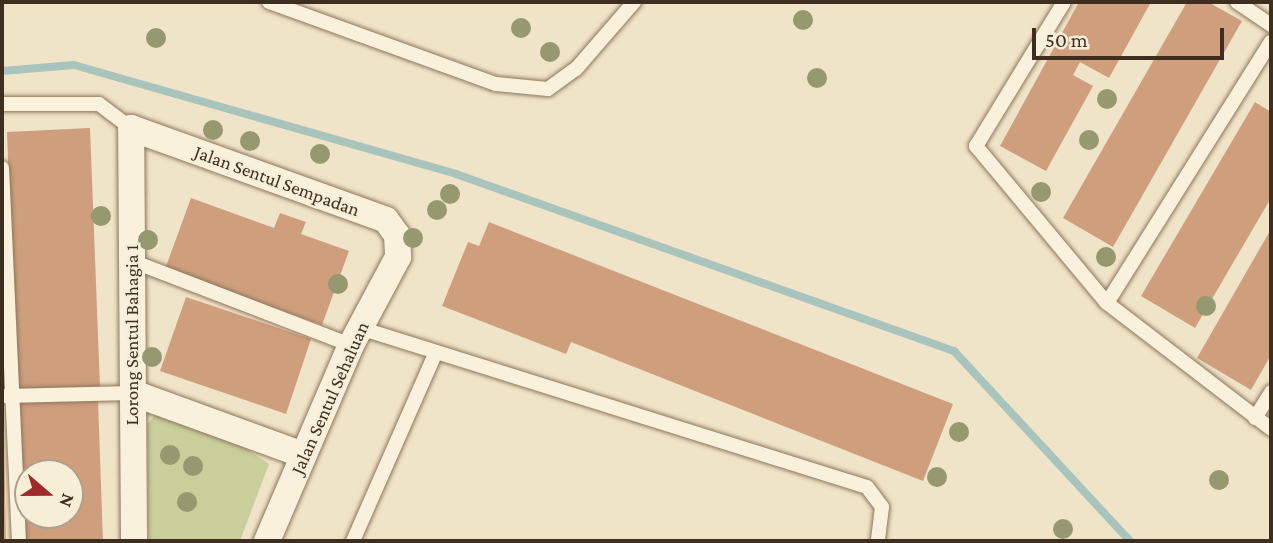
<!DOCTYPE html>
<html>
<head>
<meta charset="utf-8">
<style>
	body { margin:0 }
	#map { position:relative; width:1273px; height:543px; overflow:hidden; background:#f0e4c8; font-family:"Crimson Pro",serif }
	div>[style] { position:absolute }
	.green>* { inset:0; background:#c9cf9b }
	.stream>* { height:8px; margin:-4px; padding:0 4px; transform-origin:4px; border-radius:4px; background:#a9c4bc }
	.building>* { inset:0; background:#cf9f7d }
	.roads { filter:drop-shadow(0 0 2px #8d765c) drop-shadow(0 0 2px #8d765c) }
	.lane>* { height:14px; margin:-7px; padding:0 7px; transform-origin:7px; border-radius:7px; background:#faf1dc }
	.street>* { height:26px; margin:-13px; padding:0 13px; transform-origin:13px; border-radius:13px; background:#faf1dc }
	.trees>* { width:20px; height:20px; margin:-10px; border-radius:50%; background:#96986f }
	span { translate:-50% -50%; white-space:nowrap; text-align:center; line-height:1.15; -webkit-text-stroke:5px #f7eed8; paint-order:stroke }
	.street-label { font-size:19px; color:#3d2e20 }
	.frame { position:absolute; inset:0; border:4px solid #3d2e20; pointer-events:none }
	.north { position:absolute; left:14px; top:459px; width:70px; height:70px; box-sizing:border-box; background:#f7eed8; border:2px solid #ada18e; border-radius:50%; rotate:110deg; font-size:19px; font-weight:700; line-height:28px; text-align:center; color:#3d2e20 }
	.north::after { content:''; display:block; margin:auto; width:24px; height:32px; background:#9e2a2b; clip-path:polygon(50% 0,100% 100%,50% 72%,0 100%) }
	.scale { position:absolute; left:1032px; top:28px; width:192px; height:32px; box-sizing:border-box; border:4px solid #3d2e20; border-top:0; padding-left:9px; font-size:21px; line-height:24px; white-space:nowrap; color:#3d2e20; -webkit-text-stroke:5px #f7eed8; paint-order:stroke }
</style>
</head>
<body>
<div id="map">
	<div class="green">
		<div style="clip-path:polygon(158px 411px,236px 442px,269px 464px,240px 541px,149px 541px,147px 425px)"></div>
	</div>
	<div class="stream">
		<div style="left:2px;top:71px;width:72px;rotate:-4.8deg"></div>
		<div style="left:74px;top:65px;width:397px;rotate:15.9deg"></div>
		<div style="left:456px;top:174px;width:529px;rotate:19.57deg"></div>
		<div style="left:954px;top:351px;width:259px;rotate:47.2deg"></div>
	</div>
	<div class="building">
		<div style="clip-path:polygon(1079px 2px,1151px 2px,1109px 78px,1080px 62px,1073px 75px,1093px 86px,1046px 171px,1000px 146px)"></div>
		<div style="clip-path:polygon(1187px 2px,1208px 2px,1242px 21px,1113px 247px,1063px 218px)"></div>
		<div style="clip-path:polygon(1255px 102px,1271px 112px,1271px 198px,1195px 328px,1141px 296px)"></div>
		<div style="clip-path:polygon(90px 128px,100px 387px,16px 390px,7px 132px)"></div>
		<div style="clip-path:polygon(191px 198px,274px 228px,280px 213px,306px 222px,301px 234px,349px 251px,322px 325px,165px 269px)"></div>
		<div style="clip-path:polygon(489px 222px,953px 404px,923px 481px,571px 342px,566px 354px,442px 306px,468px 242px,479px 246px)"></div>
		<div style="clip-path:polygon(1271px 229px,1271px 355px,1251px 390px,1197px 358px)"></div>
		<div style="clip-path:polygon(186px 297px,311px 339px,286px 414px,160px 371px)"></div>
		<div style="clip-path:polygon(evenodd,98px 400px,103px 541px,23px 541px,18px 403px,98px 400px,28px 473px,70px 473px,70px 515px,28px 515px,28px 473px)"></div>
		<div style="clip-path:polygon(2px 438px,4px 438px,6px 541px,2px 541px)"></div>
	</div>
	<div class="roads">
		<div class="lane">
			<div style="left:269px;top:2px;width:241px;rotate:19.9deg"></div>
			<div style="left:496px;top:84px;width:52px;rotate:5.5deg"></div>
			<div style="left:548px;top:89px;width:34px;rotate:-36deg"></div>
			<div style="left:576px;top:69px;width:89px;rotate:-49.1deg"></div>
			<div style="left:1064px;top:2px;width:169px;rotate:121.4deg"></div>
			<div style="left:976px;top:146px;width:204px;rotate:50.2deg"></div>
			<div style="left:1107px;top:303px;width:207px;rotate:37.5deg"></div>
			<div style="left:1237px;top:2px;width:41px;rotate:34.1deg"></div>
			<div style="left:2px;top:104px;width:97px"></div>
			<div style="left:99px;top:104px;width:40px;rotate:37deg"></div>
			<div style="left:2px;top:168px;width:373px;rotate:87.4deg"></div>
			<div style="left:132px;top:261px;width:235px;rotate:21deg"></div>
			<div style="left:1107px;top:303px;width:308px;rotate:-57.9deg"></div>
			<div style="left:360px;top:328px;width:531px;rotate:17.41deg"></div>
			<div style="left:867px;top:487px;width:25px;rotate:53deg"></div>
			<div style="left:882px;top:507px;width:34px;rotate:97deg"></div>
			<div style="left:5px;top:396px;width:128px;rotate:-1.3deg"></div>
			<div style="left:1255px;top:418px;width:31px;rotate:-58deg"></div>
			<div style="left:353px;top:541px;width:206px;rotate:-66.3deg"></div>
		</div>
		<div class="street">
			<div style="left:133px;top:393px;width:181px;rotate:20deg"></div>
			<div style="left:134px;top:541px;width:413px;rotate:-90.4deg"></div>
			<div style="left:131px;top:128px;width:271px;rotate:19.8deg"></div>
			<div style="left:386px;top:220px;width:19px;rotate:54deg"></div>
			<div style="left:397px;top:235px;width:22px;rotate:87deg"></div>
			<div style="left:398px;top:257px;width:100px;rotate:118.1deg"></div>
			<div style="left:351px;top:345px;width:213px;rotate:113.2deg"></div>
		</div>
	</div>
	<div class="trees">
		<div style="left:803px;top:20px"></div>
		<div style="left:521px;top:28px"></div>
		<div style="left:156px;top:38px"></div>
		<div style="left:550px;top:52px"></div>
		<div style="left:817px;top:78px"></div>
		<div style="left:1107px;top:99px"></div>
		<div style="left:213px;top:130px"></div>
		<div style="left:1089px;top:140px"></div>
		<div style="left:250px;top:141px"></div>
		<div style="left:320px;top:154px"></div>
		<div style="left:1041px;top:192px"></div>
		<div style="left:450px;top:194px"></div>
		<div style="left:437px;top:210px"></div>
		<div style="left:101px;top:216px"></div>
		<div style="left:413px;top:238px"></div>
		<div style="left:148px;top:240px"></div>
		<div style="left:1106px;top:257px"></div>
		<div style="left:338px;top:284px"></div>
		<div style="left:1206px;top:306px"></div>
		<div style="left:152px;top:357px"></div>
		<div style="left:959px;top:432px"></div>
		<div style="left:170px;top:455px"></div>
		<div style="left:193px;top:466px"></div>
		<div style="left:937px;top:477px"></div>
		<div style="left:1219px;top:480px"></div>
		<div style="left:187px;top:502px"></div>
		<div style="left:1063px;top:529px"></div>
	</div>
	<div class="street-label">
		<span style="left:277px;top:181px;rotate:20deg">Jalan Sentul Sempadan</span>
		<span style="left:132px;top:335px;rotate:-90deg">Lorong Sentul Bahagia 1</span>
		<span style="left:330px;top:398px;rotate:-66deg">Jalan Sentul Sehaluan</span>
	</div>
	<div class="frame"></div>
	<div class="north">N</div>
	<div class="scale">50 m</div>
</div>
</body>
</html>
